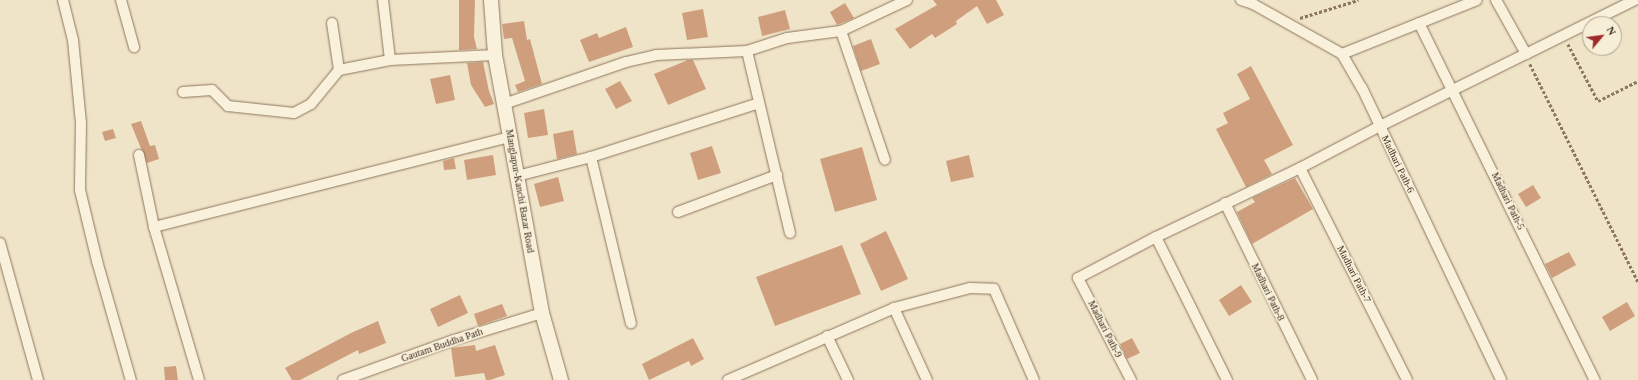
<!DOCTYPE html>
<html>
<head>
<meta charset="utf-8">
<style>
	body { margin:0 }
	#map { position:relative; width:1638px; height:380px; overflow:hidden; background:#f0e4c8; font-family:Georgia,serif }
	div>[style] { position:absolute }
	.building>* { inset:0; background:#cf9f7d }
	.path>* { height:2.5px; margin-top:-1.25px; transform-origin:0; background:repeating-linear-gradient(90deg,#8d765c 0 3px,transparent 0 5px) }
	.roads { filter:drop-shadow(0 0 1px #8d765c) drop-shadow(0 0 1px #8d765c) }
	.street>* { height:10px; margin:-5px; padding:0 5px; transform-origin:5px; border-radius:5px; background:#faf1dc }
	.secondary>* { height:14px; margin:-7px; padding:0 7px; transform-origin:7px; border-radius:7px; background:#faf1dc }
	span { translate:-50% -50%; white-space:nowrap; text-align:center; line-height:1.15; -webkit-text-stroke:3.5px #f7eed8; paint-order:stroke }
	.street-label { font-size:10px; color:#3d2e20 }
	.north { position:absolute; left:1582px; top:16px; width:40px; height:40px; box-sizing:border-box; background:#f7eed8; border:1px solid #ada18e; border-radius:50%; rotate:61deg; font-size:11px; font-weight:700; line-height:16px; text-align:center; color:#3d2e20 }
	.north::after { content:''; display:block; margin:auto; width:14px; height:18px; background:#9e2a2b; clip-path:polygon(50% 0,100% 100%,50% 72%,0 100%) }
</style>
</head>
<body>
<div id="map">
	<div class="building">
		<div style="clip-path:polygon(459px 0,475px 0,474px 37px,477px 49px,459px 50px)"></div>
		<div style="clip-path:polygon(933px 0,996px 0,1004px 15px,987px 24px,977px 6px,956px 21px,957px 24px,935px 38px,932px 34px,910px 49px,895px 29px,937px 5px)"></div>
		<div style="clip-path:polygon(845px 3px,854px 18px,837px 25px,830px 12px)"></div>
		<div style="clip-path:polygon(703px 9px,708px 37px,687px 40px,682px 13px)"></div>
		<div style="clip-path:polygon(785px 10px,790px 29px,762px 36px,758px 17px)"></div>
		<div style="clip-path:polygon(524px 21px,527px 40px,530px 39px,542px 84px,518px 92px,515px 85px,525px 81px,512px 38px,504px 39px,502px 24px)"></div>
		<div style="clip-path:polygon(626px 27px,633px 47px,589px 62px,580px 40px,597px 33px,599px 38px)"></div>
		<div style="clip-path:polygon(871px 39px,880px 64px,861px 71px,853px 46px)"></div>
		<div style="clip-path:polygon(688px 60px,693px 60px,706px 89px,668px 105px,654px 74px)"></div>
		<div style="clip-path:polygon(483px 62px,489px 91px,494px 104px,485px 107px,471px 85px,467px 63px)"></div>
		<div style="clip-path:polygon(1251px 66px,1293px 145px,1264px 160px,1272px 174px,1246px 187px,1216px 129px,1228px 123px,1223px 113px,1250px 99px,1237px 74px)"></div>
		<div style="clip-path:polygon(450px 75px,455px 100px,436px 104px,430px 79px)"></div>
		<div style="clip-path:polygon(620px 81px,632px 101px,616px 109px,605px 89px)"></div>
		<div style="clip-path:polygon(544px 109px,548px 135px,528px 138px,524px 113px)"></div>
		<div style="clip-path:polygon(141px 121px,150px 146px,155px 145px,159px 159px,147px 163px,131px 124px)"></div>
		<div style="clip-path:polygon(113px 129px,116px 138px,105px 141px,102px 132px)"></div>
		<div style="clip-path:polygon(573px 130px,577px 154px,557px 159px,553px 134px)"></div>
		<div style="clip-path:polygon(712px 146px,721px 173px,698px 180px,690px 153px)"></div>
		<div style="clip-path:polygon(862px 147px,877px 200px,835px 212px,820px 159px)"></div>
		<div style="clip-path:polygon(493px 155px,496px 175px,467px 180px,464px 160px)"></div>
		<div style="clip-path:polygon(969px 155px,974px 177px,951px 182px,946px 161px)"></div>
		<div style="clip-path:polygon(454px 158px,456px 169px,444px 170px,443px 161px)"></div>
		<div style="clip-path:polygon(558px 177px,564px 201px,540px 207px,534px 184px)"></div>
		<div style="clip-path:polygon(1295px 178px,1313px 209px,1252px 244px,1237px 212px,1255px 202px,1252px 198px)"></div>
		<div style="clip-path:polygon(1533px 185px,1541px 198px,1526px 207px,1518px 194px)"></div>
		<div style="clip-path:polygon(886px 231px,908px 279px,881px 291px,860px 244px)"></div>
		<div style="clip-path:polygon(842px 245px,861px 294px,775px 326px,756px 277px)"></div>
		<div style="clip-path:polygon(1569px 252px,1576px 265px,1552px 278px,1545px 264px)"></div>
		<div style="clip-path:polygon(1241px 285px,1252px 302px,1229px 316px,1219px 300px)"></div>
		<div style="clip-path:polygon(460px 295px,468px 313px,438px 327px,430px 309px)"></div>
		<div style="clip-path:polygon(1627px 302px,1635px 316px,1610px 331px,1602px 317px)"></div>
		<div style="clip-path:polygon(502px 304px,507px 316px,478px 326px,474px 314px)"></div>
		<div style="clip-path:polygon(378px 321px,386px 343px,359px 354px,358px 350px,300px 380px,292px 380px,285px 368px,351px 333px)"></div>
		<div style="clip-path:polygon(693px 338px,704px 359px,691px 366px,689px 361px,649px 380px,642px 364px)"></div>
		<div style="clip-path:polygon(1132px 338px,1140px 353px,1127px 359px,1120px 344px)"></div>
		<div style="clip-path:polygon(475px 345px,476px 351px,495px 345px,505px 375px,490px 380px,486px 380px,484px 373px,455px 377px,451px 348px)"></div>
		<div style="clip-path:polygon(176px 366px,178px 380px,165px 380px,164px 367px)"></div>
	</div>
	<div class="path">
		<div style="left:1300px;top:18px;width:61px;rotate:-17.2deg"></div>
		<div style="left:1568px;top:44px;width:64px;rotate:62.2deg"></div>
		<div style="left:1598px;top:101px;width:45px;rotate:-26.6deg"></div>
		<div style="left:1530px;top:64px;width:243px;rotate:63.6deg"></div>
	</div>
	<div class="roads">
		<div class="street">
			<div style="left:63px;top:0;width:41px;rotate:76deg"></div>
			<div style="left:73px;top:40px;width:83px;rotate:84.5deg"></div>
			<div style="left:81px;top:123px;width:67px;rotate:90.9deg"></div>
			<div style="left:80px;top:190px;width:73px;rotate:76.5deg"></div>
			<div style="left:97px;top:261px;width:124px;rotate:74.1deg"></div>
			<div style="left:121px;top:0;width:49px;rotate:74.5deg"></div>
			<div style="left:383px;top:0;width:60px;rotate:83.3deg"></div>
			<div style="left:1241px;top:0;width:13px;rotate:18deg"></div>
			<div style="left:1253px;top:4px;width:102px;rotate:29.3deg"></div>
			<div style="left:1342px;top:54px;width:39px;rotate:60deg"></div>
			<div style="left:1362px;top:88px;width:323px;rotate:64.5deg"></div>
			<div style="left:1496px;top:0;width:62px;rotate:60.9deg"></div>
			<div style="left:1526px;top:54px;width:122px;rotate:-26.4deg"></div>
			<div style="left:332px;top:23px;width:48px;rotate:81.5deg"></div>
			<div style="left:1419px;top:23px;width:398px;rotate:63.8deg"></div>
			<div style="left:841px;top:31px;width:136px;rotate:71.2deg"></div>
			<div style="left:747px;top:51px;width:187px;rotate:76.7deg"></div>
			<div style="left:1342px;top:54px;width:145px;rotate:-21.8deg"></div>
			<div style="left:183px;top:92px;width:29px;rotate:-4deg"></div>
			<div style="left:212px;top:90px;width:23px;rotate:45deg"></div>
			<div style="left:228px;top:106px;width:66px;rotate:6.1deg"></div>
			<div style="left:294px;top:113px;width:19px;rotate:-28deg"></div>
			<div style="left:311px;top:104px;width:44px;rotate:-50.5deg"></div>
			<div style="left:339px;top:70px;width:52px;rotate:-11.1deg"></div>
			<div style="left:390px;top:60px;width:105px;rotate:-2.7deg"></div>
			<div style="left:504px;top:104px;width:129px;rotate:-19deg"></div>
			<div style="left:626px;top:62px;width:31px;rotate:-13deg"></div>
			<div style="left:656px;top:55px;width:91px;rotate:-2.5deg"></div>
			<div style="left:747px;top:51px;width:42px;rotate:-18deg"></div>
			<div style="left:787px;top:38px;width:54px;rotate:-7.4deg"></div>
			<div style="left:841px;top:31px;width:73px;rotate:-25.2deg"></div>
			<div style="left:139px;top:155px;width:74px;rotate:78.2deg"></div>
			<div style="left:154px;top:227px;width:159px;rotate:73.6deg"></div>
			<div style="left:591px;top:157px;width:171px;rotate:76.5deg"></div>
			<div style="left:1300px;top:168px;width:237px;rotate:63.2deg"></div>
			<div style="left:517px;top:176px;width:76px;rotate:-14.4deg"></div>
			<div style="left:591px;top:157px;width:176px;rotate:-17.8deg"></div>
			<div style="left:1225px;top:203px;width:197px;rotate:63.8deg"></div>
			<div style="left:678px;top:212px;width:106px;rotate:-20.5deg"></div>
			<div style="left:154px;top:227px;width:367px;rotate:-14.2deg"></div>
			<div style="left:1156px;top:237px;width:160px;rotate:63.6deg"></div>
			<div style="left:0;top:243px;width:142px;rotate:74.5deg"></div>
			<div style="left:894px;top:308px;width:79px;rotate:65.4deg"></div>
			<div style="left:827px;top:336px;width:49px;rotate:64.5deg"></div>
			<div style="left:343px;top:380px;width:118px;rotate:-19.8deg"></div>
			<div style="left:454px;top:340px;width:92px;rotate:-17.1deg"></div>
			<div style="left:728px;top:380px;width:181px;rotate:-23.4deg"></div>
			<div style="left:894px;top:308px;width:79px;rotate:-14.7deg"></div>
			<div style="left:970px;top:288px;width:24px;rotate:2deg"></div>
			<div style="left:994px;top:289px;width:99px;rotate:66.3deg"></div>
			<div style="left:1131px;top:380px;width:115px;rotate:-117.5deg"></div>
			<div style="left:1078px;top:278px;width:88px;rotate:-27.7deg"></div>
			<div style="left:1156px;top:237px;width:160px;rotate:-25.6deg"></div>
			<div style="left:1300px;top:168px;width:90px;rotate:-27.7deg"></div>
			<div style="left:1380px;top:126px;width:163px;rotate:-26.3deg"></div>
		</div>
		<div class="secondary">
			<div style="left:491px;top:0;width:55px;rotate:85.8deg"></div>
			<div style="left:495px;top:55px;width:83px;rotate:79.6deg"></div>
			<div style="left:510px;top:137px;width:179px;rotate:79.7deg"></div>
			<div style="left:542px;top:313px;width:70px;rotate:74.2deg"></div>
		</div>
	</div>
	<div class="street-label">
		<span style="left:1398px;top:164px;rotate:64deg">Madhari Path-6</span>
		<span style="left:520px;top:191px;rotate:80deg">Manglapur-Kanchi Bazar Road</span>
		<span style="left:1508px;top:201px;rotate:64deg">Madhari Path-5</span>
		<span style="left:1354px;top:274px;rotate:63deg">Madhari Path-7</span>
		<span style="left:1268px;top:292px;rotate:64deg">Madhari Path-8</span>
		<span style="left:1105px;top:329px;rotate:63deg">Madhari Path-9</span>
		<span style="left:442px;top:345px;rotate:-19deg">Gautam Buddha Path</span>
	</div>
	<div class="north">N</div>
</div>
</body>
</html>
